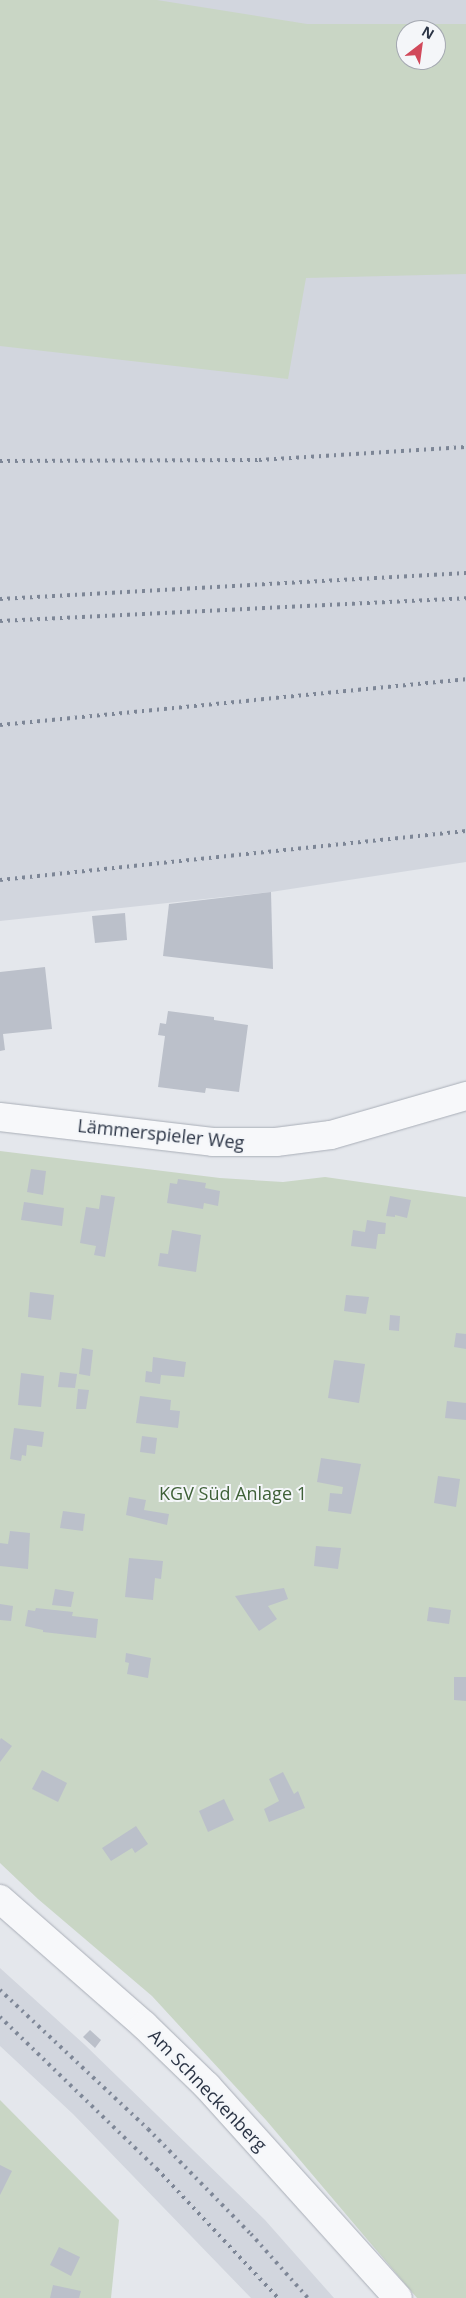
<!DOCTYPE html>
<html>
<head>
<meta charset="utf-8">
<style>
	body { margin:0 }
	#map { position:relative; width:466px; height:2298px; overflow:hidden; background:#e4e7ec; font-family:"Open Sans",sans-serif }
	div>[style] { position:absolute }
	.built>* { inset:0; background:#d2d6de }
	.green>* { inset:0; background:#c9d6c5 }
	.building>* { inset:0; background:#bbc0ca }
	.roads { filter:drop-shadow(0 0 1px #a9aeb7) drop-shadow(0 0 1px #a9aeb7) }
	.minor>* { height:28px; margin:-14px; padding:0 14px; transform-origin:14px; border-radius:14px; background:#f7f8fa }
	.rail>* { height:4px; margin-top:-2px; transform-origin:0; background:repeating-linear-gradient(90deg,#7d8696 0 2.5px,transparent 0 7.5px) }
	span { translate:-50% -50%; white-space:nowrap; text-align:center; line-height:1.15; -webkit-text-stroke:4px #f4f6f9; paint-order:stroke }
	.street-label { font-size:18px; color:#2b3445 }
	.park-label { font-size:18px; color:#3f6138 }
	.north { position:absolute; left:396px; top:20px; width:50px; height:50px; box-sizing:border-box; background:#f4f6f9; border:1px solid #a4a8b1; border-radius:50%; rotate:30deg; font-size:14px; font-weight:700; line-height:20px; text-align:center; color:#2b3445 }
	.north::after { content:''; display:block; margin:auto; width:18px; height:22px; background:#d1495b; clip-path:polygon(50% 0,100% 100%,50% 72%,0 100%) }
</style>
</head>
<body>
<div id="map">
	<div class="built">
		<div style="clip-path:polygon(evenodd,0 0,466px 0,466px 862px,271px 892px,0 921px,0 0,406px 30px,436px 30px,436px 60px,406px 60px,406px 30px)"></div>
		<div style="clip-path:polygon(0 1968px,85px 2045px,265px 2220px,334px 2298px,251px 2298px,73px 2114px,0 2046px)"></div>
	</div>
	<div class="green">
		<div style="clip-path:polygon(evenodd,0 0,157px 0,307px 24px,466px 24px,466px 274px,306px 278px,288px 379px,0 346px,0 0,406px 30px,436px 30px,436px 60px,406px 60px,406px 30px)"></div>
		<div style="clip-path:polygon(0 1151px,220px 1178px,283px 1182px,325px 1177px,466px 1197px,466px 2298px,417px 2298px,266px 2120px,152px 1996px,38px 1899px,0 1863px)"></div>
		<div style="clip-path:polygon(0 2100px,119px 2220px,111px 2298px,0 2298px)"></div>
	</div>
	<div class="building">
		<div style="clip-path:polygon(271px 892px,273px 969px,163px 956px,169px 904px)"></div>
		<div style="clip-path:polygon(125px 913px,127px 940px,95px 943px,92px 916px)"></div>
		<div style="clip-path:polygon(45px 967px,52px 1029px,3px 1034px,5px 1050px,0 1051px,0 972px)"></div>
		<div style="clip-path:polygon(168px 1011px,214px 1017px,214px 1020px,248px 1025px,239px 1092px,206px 1088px,205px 1093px,158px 1087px,165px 1036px,158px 1035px,160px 1023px,166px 1024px)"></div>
		<div style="clip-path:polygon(31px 1169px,46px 1171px,43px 1195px,27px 1192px)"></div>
		<div style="clip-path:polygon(178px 1179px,206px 1183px,205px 1188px,220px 1191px,218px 1206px,204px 1203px,203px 1209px,167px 1203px,170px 1183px,177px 1184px)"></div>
		<div style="clip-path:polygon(101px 1195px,115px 1197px,105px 1257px,94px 1255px,96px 1246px,80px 1243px,86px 1207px,99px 1209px)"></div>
		<div style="clip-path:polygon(390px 1196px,411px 1200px,407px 1218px,395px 1215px,395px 1217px,386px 1216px)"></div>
		<div style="clip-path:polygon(24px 1202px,64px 1208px,62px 1226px,21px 1220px)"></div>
		<div style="clip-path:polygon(367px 1220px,386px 1223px,385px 1234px,378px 1234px,376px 1249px,351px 1246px,353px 1230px,365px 1232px)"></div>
		<div style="clip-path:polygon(172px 1230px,201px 1235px,196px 1272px,158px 1266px,160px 1253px,168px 1254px)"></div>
		<div style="clip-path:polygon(30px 1292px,54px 1295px,51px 1320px,28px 1317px)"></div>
		<div style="clip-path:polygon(346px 1295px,369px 1297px,366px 1314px,344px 1311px)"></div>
		<div style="clip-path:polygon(390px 1315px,400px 1316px,399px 1331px,389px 1330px)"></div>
		<div style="clip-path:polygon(456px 1333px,466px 1334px,466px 1349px,454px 1347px)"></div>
		<div style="clip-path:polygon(82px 1348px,93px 1350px,90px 1376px,79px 1374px)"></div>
		<div style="clip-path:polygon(153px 1357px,186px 1362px,184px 1377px,161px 1375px,160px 1384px,145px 1382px,146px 1371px,152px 1372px)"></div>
		<div style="clip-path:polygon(334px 1360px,365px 1364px,359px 1403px,328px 1398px)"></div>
		<div style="clip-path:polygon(60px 1372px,77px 1374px,75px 1388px,58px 1387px)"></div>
		<div style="clip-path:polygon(21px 1373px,44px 1376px,41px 1407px,18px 1405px)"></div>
		<div style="clip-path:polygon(78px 1389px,89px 1390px,86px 1409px,76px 1409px)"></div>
		<div style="clip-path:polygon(140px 1396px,171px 1400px,170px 1410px,180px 1411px,178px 1428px,136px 1423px)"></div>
		<div style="clip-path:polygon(447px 1401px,466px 1403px,466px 1420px,445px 1418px)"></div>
		<div style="clip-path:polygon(14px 1428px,44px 1432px,42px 1447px,27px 1445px,26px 1456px,22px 1455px,21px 1461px,10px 1459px)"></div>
		<div style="clip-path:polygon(142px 1436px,157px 1438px,155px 1454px,140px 1452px)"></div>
		<div style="clip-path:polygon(321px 1458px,361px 1464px,351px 1514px,328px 1511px,330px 1493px,342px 1494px,343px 1487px,317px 1482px)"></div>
		<div style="clip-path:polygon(438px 1476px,460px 1479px,456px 1507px,434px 1503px)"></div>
		<div style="clip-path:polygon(129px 1497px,146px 1500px,144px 1510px,169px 1514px,167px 1525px,126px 1515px)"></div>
		<div style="clip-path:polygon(63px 1511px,85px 1514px,83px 1531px,60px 1528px)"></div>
		<div style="clip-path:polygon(10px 1531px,30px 1533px,28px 1569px,0 1566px,0 1543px,8px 1544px)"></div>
		<div style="clip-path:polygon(316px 1546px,341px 1548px,338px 1569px,314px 1566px)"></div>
		<div style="clip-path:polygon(129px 1558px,163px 1561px,161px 1579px,155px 1578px,153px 1600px,125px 1597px)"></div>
		<div style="clip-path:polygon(284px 1588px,288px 1599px,268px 1606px,277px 1619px,259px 1631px,235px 1596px)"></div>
		<div style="clip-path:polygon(55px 1589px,74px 1592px,71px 1607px,52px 1605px)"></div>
		<div style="clip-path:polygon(0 1604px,13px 1606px,11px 1621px,0 1620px)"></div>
		<div style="clip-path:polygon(429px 1607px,451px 1610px,449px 1624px,427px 1621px)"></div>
		<div style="clip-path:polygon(36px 1608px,73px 1612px,72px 1616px,98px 1619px,96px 1638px,43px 1632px,43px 1630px,25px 1626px,28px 1610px,35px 1611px)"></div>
		<div style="clip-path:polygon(126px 1653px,151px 1658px,148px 1678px,127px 1674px,129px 1663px,125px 1662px)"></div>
		<div style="clip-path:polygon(454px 1677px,466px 1677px,466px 1701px,454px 1700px)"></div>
		<div style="clip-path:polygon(1px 1738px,12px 1746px,0 1762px,0 1740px)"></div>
		<div style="clip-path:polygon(42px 1770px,67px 1783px,58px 1802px,32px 1789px)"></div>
		<div style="clip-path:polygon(283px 1772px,294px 1794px,298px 1791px,305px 1808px,269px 1822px,264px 1809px,279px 1801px,269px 1779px)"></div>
		<div style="clip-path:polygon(224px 1799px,234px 1820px,208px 1832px,199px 1811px)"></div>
		<div style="clip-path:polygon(136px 1826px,148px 1844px,135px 1853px,132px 1848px,111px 1861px,102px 1848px)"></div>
		<div style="clip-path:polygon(90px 2030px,101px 2040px,95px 2048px,83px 2037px)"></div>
		<div style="clip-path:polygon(0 2165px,12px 2171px,0 2195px)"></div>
		<div style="clip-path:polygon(59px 2247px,80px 2257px,71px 2276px,50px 2265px)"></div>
		<div style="clip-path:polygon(53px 2285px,81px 2291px,79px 2298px,50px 2298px)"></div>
	</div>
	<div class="roads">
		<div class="minor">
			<div style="left:0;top:1117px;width:214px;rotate:6.7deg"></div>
			<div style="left:213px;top:1142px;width:63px"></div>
			<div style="left:276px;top:1142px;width:55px;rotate:-7.3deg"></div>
			<div style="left:331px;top:1135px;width:141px;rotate:-16.1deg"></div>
			<div style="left:0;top:1899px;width:191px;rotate:41.2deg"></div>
			<div style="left:144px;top:2025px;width:88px;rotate:44.1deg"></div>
			<div style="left:207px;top:2086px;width:285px;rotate:48deg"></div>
		</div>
	</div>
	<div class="rail">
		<div style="left:0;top:461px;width:259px;rotate:-0.2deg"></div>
		<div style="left:259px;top:460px;width:207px;rotate:-3.6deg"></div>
		<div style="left:0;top:599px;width:467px;rotate:-3.2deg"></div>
		<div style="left:0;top:621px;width:467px;rotate:-2.8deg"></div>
		<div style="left:0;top:725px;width:468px;rotate:-5.6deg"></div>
		<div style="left:0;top:880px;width:469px;rotate:-6deg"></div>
		<div style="left:0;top:1990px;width:203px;rotate:43.2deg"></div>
		<div style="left:148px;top:2129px;width:147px;rotate:45.6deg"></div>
		<div style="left:251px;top:2234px;width:86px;rotate:48.3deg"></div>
		<div style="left:0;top:2017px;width:219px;rotate:44.1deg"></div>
		<div style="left:157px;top:2169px;width:177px;rotate:46.8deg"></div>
	</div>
	<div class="street-label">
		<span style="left:161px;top:1134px;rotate:6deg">Lämmerspieler Weg</span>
		<span style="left:208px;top:2090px;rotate:46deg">Am Schneckenberg</span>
	</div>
	<div class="park-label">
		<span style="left:233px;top:1493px">KGV Süd Anlage 1</span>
	</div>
	<div class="north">N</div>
</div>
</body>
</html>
